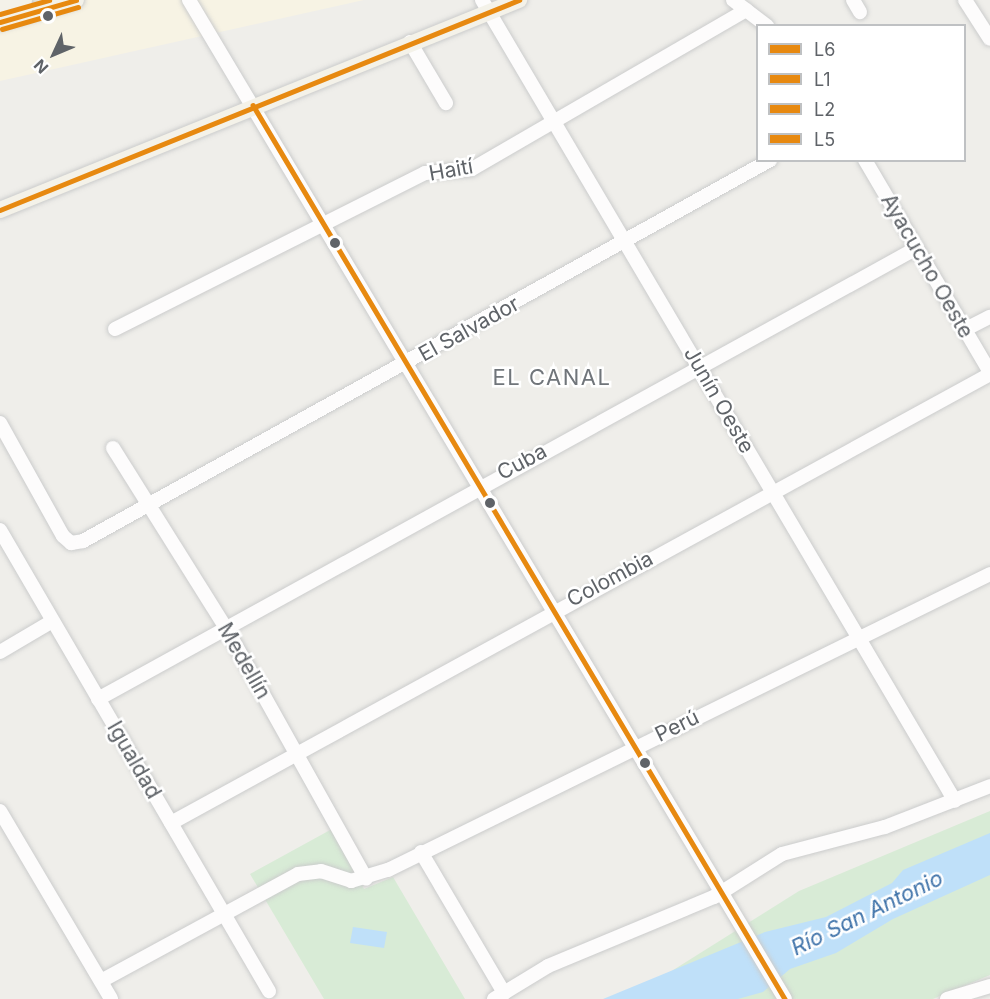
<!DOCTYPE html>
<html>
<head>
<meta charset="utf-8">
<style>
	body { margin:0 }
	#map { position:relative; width:990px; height:999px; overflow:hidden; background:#efeeea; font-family:Inter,sans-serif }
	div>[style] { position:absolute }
	.commercial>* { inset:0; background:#f7f3e4 }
	.green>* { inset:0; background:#d8ebd6 }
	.water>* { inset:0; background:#bfe0f9 }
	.roads { filter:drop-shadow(0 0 2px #cbcccc) drop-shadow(0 0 2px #cbcccc) }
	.minor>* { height:14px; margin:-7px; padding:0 7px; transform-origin:7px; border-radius:7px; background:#fdfcfc }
	.major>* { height:16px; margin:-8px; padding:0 8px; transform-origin:8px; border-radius:8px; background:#f4f2e9 }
	.bus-1>* { height:4.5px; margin:-2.25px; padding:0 2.25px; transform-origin:2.25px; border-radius:2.25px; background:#e78910 }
	.bus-2>* { height:4.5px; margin:-2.25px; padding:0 2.25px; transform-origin:2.25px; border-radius:2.25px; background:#e78910 }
	.bus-3>* { height:4.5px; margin:-2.25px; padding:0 2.25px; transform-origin:2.25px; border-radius:2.25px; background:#e78910 }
	.bus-4>* { height:4.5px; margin:-2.25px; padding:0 2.25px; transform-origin:2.25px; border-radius:2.25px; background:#e78910 }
	.dots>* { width:16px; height:16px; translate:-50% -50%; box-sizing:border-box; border:3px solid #fff; border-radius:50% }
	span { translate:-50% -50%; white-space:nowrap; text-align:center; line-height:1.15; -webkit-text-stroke:5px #fff; paint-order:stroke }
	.street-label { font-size:21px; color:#5f6368 }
	.neighbourhood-label { font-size:22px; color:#70757a; letter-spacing:1.5px }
	.water-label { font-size:22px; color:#4174aa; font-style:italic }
	.legend { position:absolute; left:756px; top:24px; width:210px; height:138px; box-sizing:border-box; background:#fff; border:2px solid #bfc1c3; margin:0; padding:8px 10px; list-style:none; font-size:18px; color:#5f6368 }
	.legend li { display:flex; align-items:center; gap:12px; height:30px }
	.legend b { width:30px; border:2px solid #bfc1c3 }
	.north { position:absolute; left:24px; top:24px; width:60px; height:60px; -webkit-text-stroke:4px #fff; paint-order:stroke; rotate:226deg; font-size:16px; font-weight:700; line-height:24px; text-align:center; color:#5f6368 }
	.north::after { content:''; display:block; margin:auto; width:21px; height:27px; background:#5f6368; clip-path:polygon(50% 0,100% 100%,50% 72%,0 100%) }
</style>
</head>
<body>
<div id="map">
	<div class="commercial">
		<div style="clip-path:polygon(0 0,364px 0,0 81px)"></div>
	</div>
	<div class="green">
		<div style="clip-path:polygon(990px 811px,990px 975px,933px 999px,627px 999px,799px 891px)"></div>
		<div style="clip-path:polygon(332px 829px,364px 889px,393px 877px,465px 999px,324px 999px,250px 874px)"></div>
	</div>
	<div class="water">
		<div style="clip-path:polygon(990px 833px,990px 875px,893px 919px,836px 953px,790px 969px,763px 992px,738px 999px,603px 999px,765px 932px,826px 917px,892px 883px,903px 870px)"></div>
		<div style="clip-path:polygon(353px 927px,387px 932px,384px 948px,350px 943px)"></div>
	</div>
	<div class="roads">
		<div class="minor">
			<div style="left:189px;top:0;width:1163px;rotate:59.18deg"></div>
			<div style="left:482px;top:0;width:930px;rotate:59.44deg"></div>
			<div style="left:733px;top:0;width:43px;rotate:37.4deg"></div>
			<div style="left:853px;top:0;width:14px;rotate:60deg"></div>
			<div style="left:965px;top:0;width:46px;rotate:57.3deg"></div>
			<div style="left:410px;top:42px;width:71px;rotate:59.5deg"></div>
			<div style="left:865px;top:160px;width:246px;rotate:59.5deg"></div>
			<div style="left:115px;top:329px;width:347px;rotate:-26.7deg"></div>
			<div style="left:425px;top:173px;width:47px;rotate:-4.9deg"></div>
			<div style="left:472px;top:169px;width:317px;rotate:-30.1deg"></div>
			<div style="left:964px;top:330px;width:29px;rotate:-27deg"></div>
			<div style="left:0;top:423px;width:129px;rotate:60.9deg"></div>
			<div style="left:63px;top:536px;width:11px;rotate:41deg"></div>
			<div style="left:71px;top:543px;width:12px;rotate:-9deg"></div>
			<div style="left:83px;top:541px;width:786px;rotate:-29.01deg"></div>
			<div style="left:113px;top:448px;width:213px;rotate:57.9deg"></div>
			<div style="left:226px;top:628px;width:287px;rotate:60.8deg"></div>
			<div style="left:0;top:530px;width:534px;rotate:59.74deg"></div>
			<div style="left:0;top:652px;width:59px;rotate:-30.5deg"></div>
			<div style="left:98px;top:699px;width:935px;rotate:-28.84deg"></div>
			<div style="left:0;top:811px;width:218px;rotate:59.4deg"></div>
			<div style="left:171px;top:823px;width:934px;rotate:-28.73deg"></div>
			<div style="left:421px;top:852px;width:164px;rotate:59.5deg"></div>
			<div style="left:101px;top:981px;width:224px;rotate:-28.5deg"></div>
			<div style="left:298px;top:874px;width:23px;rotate:-7deg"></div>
			<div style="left:321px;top:871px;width:32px;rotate:18deg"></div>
			<div style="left:351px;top:881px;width:39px;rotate:-17deg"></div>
			<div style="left:388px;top:870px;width:671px;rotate:-26.18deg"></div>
			<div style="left:494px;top:999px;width:63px;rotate:-31.4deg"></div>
			<div style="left:548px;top:966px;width:180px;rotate:-22.6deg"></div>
			<div style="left:714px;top:897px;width:80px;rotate:-32.3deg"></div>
			<div style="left:782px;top:854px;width:106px;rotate:-14.7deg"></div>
			<div style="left:885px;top:827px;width:113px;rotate:-21.3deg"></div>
			<div style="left:947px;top:999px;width:45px;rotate:-16.8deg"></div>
		</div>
		<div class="major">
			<div style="left:0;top:7px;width:25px;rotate:-16deg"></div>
			<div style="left:0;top:22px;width:79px;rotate:-16.1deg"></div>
			<div style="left:0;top:210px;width:560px;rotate:-22.03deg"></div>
		</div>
	</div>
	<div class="bus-1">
		<div style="left:253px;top:105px;width:1040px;rotate:59.24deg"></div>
		<div style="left:0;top:210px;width:560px;rotate:-22.03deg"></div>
	</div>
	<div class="bus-2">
		<div style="left:0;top:22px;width:79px;rotate:-16.1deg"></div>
	</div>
	<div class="bus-3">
		<div style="left:2px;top:29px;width:79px;rotate:-16.1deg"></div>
	</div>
	<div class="bus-4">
		<div style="left:0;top:14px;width:51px;rotate:-15.9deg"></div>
	</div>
	<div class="dots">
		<div style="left:48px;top:16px;background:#5f6368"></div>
		<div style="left:335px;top:243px;background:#5f6368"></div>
		<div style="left:490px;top:503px;background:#5f6368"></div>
		<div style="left:645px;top:763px;background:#5f6368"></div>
	</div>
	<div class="street-label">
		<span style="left:451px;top:170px;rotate:-10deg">Haití</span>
		<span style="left:927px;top:266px;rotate:60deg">Ayacucho Oeste</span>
		<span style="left:469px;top:329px;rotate:-29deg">El Salvador</span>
		<span style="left:719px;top:400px;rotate:60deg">Junín Oeste</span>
		<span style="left:522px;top:462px;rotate:-28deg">Cuba</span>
		<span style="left:610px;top:579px;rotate:-28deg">Colombia</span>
		<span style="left:244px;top:661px;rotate:60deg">Medellín</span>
		<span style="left:677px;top:726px;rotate:-26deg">Perú</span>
		<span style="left:134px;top:760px;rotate:60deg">Igualdad</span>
	</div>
	<div class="neighbourhood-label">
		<span style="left:552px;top:378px">EL CANAL</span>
	</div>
	<div class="water-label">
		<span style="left:867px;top:913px;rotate:-26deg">Río San Antonio</span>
	</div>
	<ul class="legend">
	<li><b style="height:8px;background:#e78910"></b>L6</li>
	<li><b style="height:8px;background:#e78910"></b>L1</li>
	<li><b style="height:8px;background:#e78910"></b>L2</li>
	<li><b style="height:8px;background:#e78910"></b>L5</li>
	</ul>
	<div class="north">N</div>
</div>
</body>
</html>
